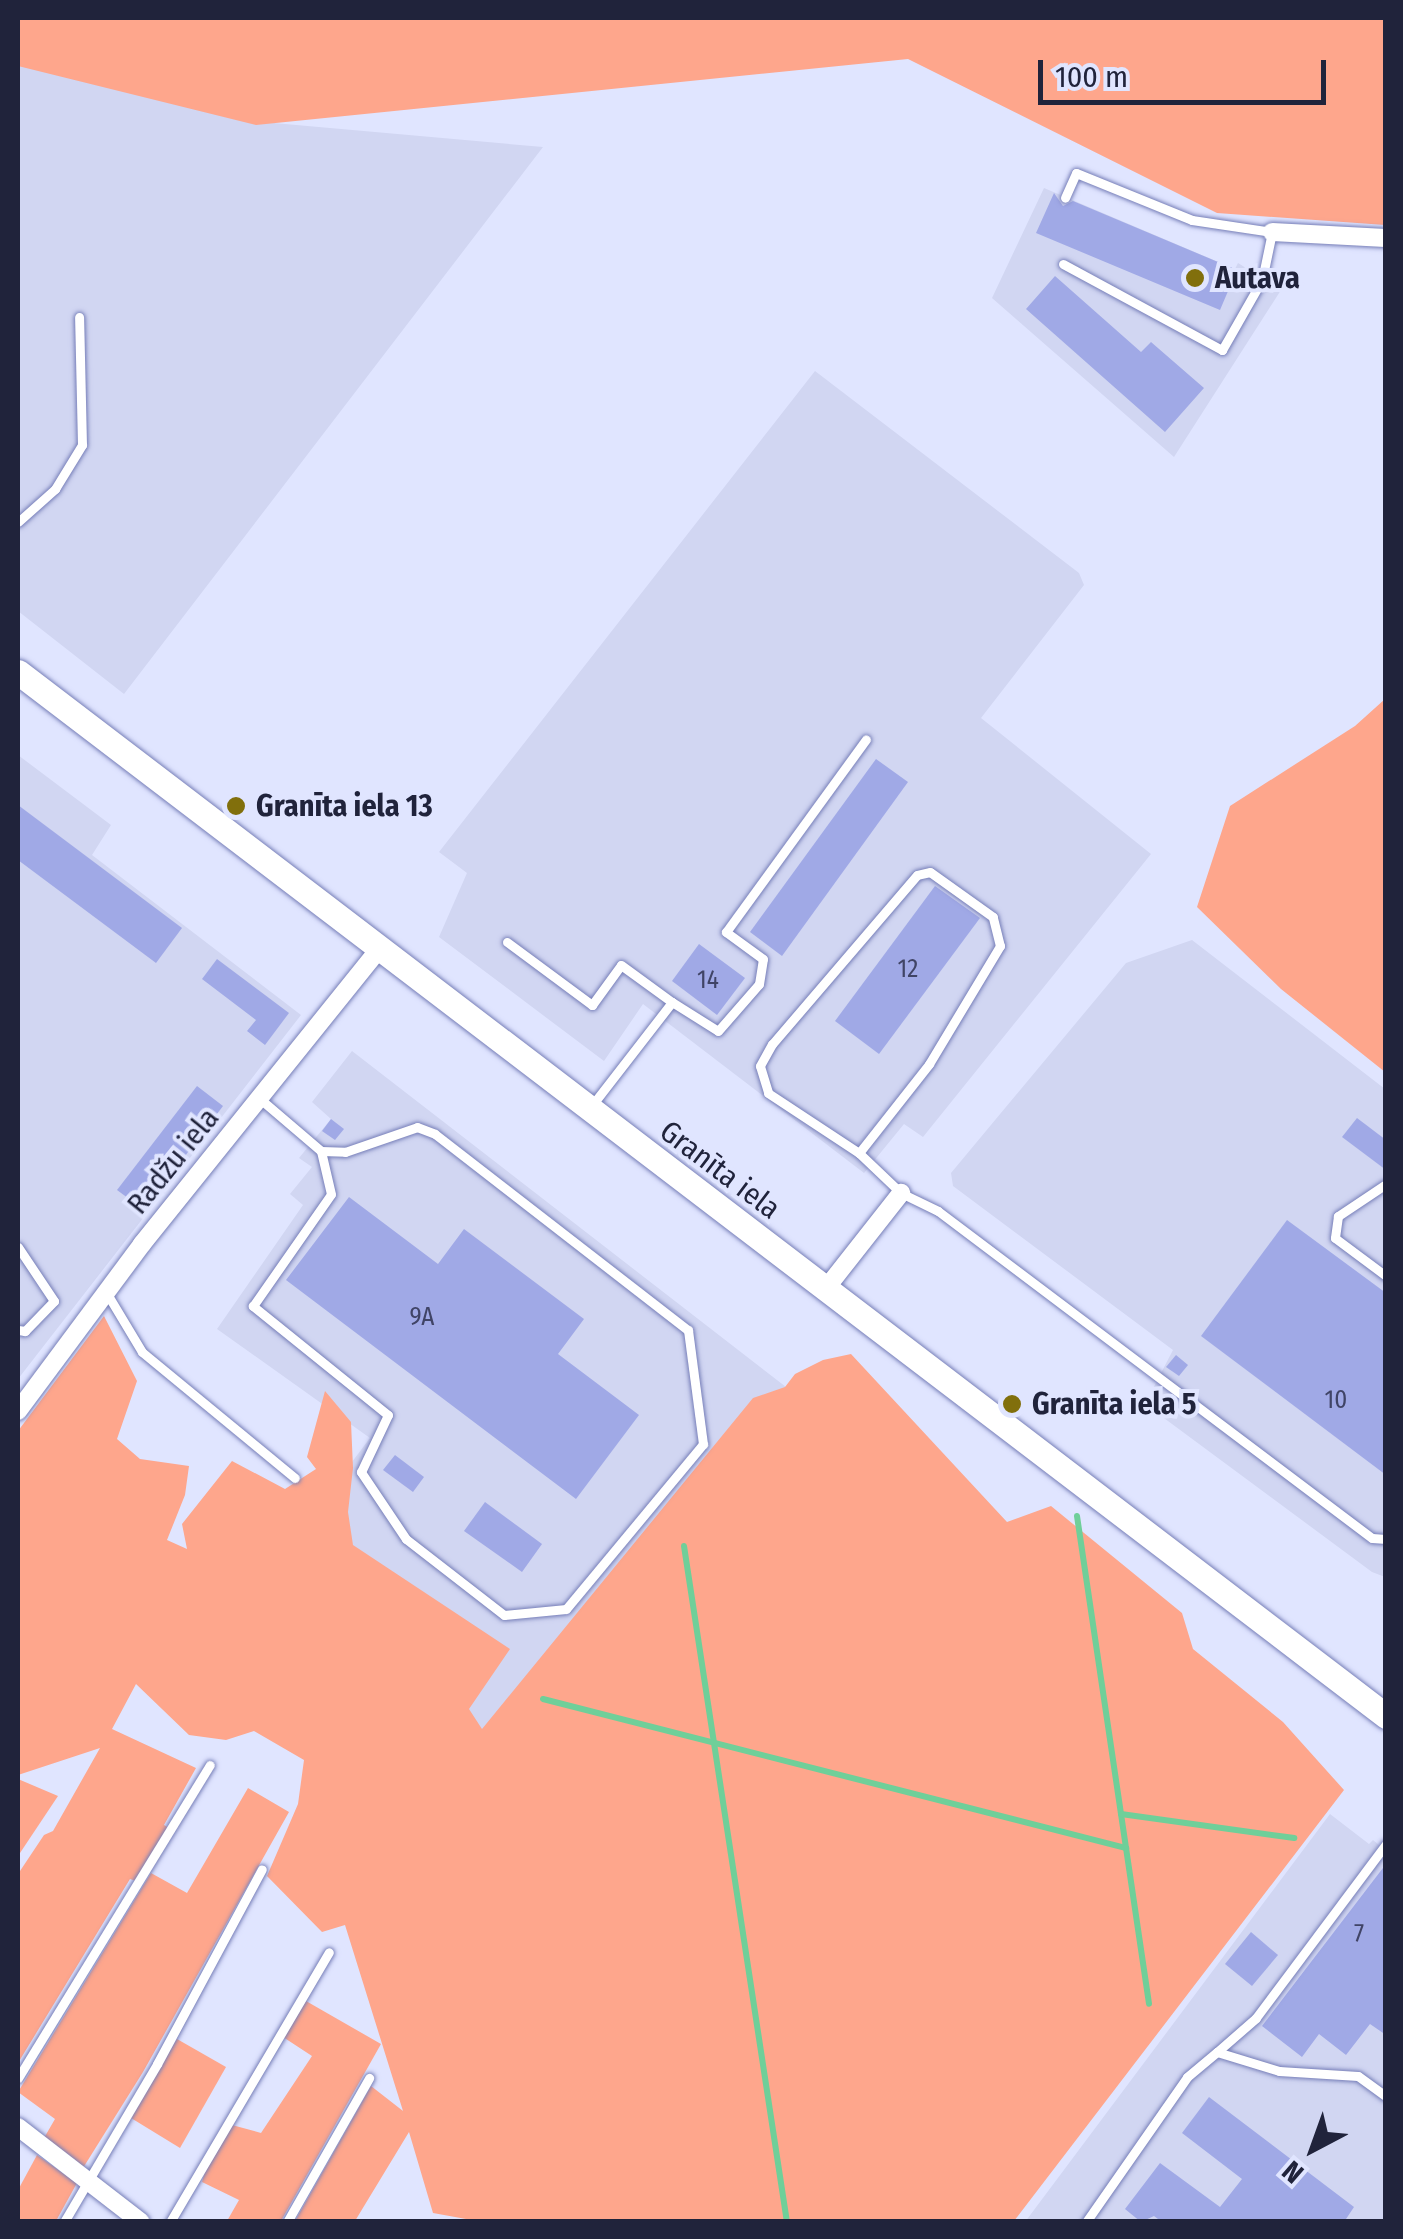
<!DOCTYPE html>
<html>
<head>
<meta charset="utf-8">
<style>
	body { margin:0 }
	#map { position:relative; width:1403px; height:2239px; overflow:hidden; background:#e0e5ff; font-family:"Fira Sans Condensed",sans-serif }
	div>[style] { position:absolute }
	.built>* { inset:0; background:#d1d6f2 }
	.green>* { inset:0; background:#fea68c }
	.stream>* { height:6px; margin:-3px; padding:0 3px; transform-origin:3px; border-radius:3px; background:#6fcf99 }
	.building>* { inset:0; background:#a0a9e6 }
	.roads { filter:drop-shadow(0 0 2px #767eb8) drop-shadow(0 0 2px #767eb8) }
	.service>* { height:9px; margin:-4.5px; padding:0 4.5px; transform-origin:4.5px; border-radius:4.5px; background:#fff }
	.minor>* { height:18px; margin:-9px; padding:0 9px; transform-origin:9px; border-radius:9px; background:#fff }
	.secondary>* { height:25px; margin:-12.5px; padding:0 12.5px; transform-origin:12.5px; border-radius:12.5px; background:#fff }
	.dots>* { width:28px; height:28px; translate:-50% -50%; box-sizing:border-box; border:5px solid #e0e5ff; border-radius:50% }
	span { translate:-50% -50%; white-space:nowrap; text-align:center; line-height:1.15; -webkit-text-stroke:8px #e0e5ff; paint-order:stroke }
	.number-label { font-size:25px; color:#404466 }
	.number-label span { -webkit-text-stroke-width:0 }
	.poi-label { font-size:30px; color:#20233b; font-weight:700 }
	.left { translate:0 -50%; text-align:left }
	.street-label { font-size:30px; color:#20233b }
	.frame { position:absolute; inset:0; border:20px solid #20233b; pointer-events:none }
	.north { position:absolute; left:1263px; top:2099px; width:100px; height:100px; -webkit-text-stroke:8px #e0e5ff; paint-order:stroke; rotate:221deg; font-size:28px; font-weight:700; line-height:40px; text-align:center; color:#20233b }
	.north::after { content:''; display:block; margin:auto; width:35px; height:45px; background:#20233b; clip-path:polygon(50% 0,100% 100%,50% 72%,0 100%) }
	.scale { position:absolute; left:1038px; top:60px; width:288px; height:45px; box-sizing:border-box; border:5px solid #20233b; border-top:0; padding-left:12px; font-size:30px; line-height:35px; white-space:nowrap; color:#20233b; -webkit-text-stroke:8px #e0e5ff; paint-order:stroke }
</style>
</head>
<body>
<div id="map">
	<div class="built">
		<div style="clip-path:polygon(18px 48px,250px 121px,543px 147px,124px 694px,18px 611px)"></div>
		<div style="clip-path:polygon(1044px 188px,1235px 269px,1238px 263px,1281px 290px,1174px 457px,992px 298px)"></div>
		<div style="clip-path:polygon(815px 371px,1079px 573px,1084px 585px,981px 718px,1151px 854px,923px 1137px,904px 1124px,864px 1173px,643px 1004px,604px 1061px,439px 937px,467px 873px,439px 852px)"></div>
		<div style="clip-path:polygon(18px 755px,111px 825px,92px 855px,301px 1015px,18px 1379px)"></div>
		<div style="clip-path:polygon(1192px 940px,1385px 1089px,1385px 1577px,1372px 1572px,1145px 1404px,1173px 1350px,953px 1186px,951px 1173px,1126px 963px)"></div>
		<div style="clip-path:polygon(352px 1051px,786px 1387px,488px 1756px,264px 1579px,370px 1438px,217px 1329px,303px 1205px,290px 1194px,312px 1167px,299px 1158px,331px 1119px,312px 1102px)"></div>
		<div style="clip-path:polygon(1330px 1814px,1369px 1844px,1373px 1840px,1385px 1850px,1385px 2221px,1025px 2222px)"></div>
	</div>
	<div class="green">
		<div style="clip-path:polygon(18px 18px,1385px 18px,1385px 225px,1217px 213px,908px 59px,256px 125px,18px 66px)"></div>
		<div style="clip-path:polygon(1385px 699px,1385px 1072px,1281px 989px,1197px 907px,1230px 806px,1355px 726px)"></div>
		<div style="clip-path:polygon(104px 1316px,137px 1381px,117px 1439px,140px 1459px,189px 1466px,185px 1495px,167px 1540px,187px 1549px,182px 1524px,232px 1461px,285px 1489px,316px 1469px,307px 1457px,325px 1391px,351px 1422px,353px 1468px,348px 1512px,353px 1545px,510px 1649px,469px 1709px,482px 1729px,753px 1398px,785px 1387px,795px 1374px,823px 1360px,851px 1354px,1007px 1522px,1051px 1506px,1182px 1613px,1193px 1649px,1283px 1722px,1344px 1790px,1014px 2221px,477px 2221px,433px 2213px,409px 2132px,355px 2221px,295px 2221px,371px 2086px,403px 2111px,345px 1925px,322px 1932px,267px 1876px,298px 1804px,304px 1760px,254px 1731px,226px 1740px,189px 1735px,136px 1684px,112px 1729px,196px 1768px,164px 1825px,169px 1828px,136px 1881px,130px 1879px,18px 2063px,18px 1874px,44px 1835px,53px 1831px,100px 1748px,18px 1775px,18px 1431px)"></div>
		<div style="clip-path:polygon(18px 1779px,58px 1796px,18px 1856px)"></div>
		<div style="clip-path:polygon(248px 1788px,289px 1812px,143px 2072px,83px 2168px,44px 2138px,55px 2119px,18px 2092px,151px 1873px,187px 1893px)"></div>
		<div style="clip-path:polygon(306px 2001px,381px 2044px,281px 2221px,227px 2221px,239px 2200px,202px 2182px,206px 2168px,232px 2125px,261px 2133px,312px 2056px,283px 2037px)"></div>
		<div style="clip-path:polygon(177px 2039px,226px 2067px,180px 2148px,131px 2118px)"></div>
		<div style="clip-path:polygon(37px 2155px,77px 2183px,56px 2221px,18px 2222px,18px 2190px)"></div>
	</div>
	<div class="stream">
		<div style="left:1077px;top:1516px;width:493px;rotate:81.6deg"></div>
		<div style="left:684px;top:1546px;width:684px;rotate:81.34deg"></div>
		<div style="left:543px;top:1699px;width:602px;rotate:14.34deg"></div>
		<div style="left:1121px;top:1814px;width:175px;rotate:7.9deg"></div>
	</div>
	<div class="building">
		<div style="clip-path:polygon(1054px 193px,1063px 206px,1073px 201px,1237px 270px,1220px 310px,1036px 233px)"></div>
		<div style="clip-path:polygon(1055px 276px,1141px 352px,1151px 342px,1204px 388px,1165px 432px,1026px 309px)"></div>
		<div style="clip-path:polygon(876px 759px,908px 782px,782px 956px,750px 932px)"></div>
		<div style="clip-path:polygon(18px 805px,182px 928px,156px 963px,18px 860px)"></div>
		<div style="clip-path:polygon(935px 886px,980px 918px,879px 1054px,835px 1021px)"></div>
		<div style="clip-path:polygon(699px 944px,745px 978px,717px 1015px,672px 981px)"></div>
		<div style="clip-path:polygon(217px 959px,289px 1013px,265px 1045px,247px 1031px,256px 1020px,202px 979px)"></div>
		<div style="clip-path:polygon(197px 1086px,223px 1106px,144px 1210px,117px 1190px)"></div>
		<div style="clip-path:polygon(1357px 1118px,1386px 1140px,1386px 1170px,1342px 1137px)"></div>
		<div style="clip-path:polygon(331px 1119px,344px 1129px,335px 1140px,322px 1131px)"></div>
		<div style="clip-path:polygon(349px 1197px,438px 1264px,464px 1229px,584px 1319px,558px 1354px,639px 1415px,576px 1499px,286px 1280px)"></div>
		<div style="clip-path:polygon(1287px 1220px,1386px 1293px,1386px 1475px,1201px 1336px)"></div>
		<div style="clip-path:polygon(1176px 1355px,1188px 1365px,1179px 1376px,1166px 1367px)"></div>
		<div style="clip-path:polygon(395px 1455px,424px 1477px,413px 1492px,383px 1470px)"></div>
		<div style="clip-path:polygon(485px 1502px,542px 1544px,522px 1572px,464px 1531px)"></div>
		<div style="clip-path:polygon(1386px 1864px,1386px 2035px,1370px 2024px,1346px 2055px,1319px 2034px,1302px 2057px,1262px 2026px)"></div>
		<div style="clip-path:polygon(1251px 1932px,1278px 1955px,1252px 1986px,1225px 1964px)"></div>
		<div style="clip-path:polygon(1209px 2097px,1354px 2207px,1344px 2222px,1162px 2222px,1154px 2216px,1141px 2222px,1125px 2209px,1160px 2163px,1220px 2207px,1242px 2179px,1182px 2133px)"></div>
	</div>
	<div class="roads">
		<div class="service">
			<div style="left:1063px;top:264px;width:181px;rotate:28.4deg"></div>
			<div style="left:1222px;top:350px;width:81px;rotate:-60.3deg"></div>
			<div style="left:1262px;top:280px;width:49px;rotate:-78.2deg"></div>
			<div style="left:1272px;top:232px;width:81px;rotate:-171.5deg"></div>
			<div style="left:1192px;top:220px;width:125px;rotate:-157.9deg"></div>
			<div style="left:1076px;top:173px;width:27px;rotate:114deg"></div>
			<div style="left:18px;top:522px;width:50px;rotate:-41.7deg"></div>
			<div style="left:55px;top:489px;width:52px;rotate:-58.5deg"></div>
			<div style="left:82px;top:445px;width:128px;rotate:-91.3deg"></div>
			<div style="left:507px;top:942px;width:106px;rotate:36.5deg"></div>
			<div style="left:592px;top:1005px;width:49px;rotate:-54.1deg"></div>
			<div style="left:621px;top:965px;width:63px;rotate:36deg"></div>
			<div style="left:259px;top:1098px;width:82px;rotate:40.5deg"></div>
			<div style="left:321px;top:1151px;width:24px;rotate:2deg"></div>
			<div style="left:345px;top:1152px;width:76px;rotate:-19.1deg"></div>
			<div style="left:417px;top:1127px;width:19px;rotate:21deg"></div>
			<div style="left:435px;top:1134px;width:320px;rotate:37.8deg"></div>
			<div style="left:688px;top:1330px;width:115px;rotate:82.5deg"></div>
			<div style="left:703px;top:1444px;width:214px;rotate:129.7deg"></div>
			<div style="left:566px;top:1609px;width:62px;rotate:174.5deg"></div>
			<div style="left:504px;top:1615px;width:124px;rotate:-142.2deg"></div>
			<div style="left:406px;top:1539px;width:81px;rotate:-123.9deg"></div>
			<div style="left:361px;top:1472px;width:63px;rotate:-64.7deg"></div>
			<div style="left:388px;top:1415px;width:174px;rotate:-141.1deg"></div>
			<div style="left:253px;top:1306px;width:136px;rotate:-55.1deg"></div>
			<div style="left:331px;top:1194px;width:44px;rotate:-103.1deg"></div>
			<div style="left:593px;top:1104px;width:129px;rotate:-52.2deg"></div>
			<div style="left:672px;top:1002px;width:54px;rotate:32.2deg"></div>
			<div style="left:718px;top:1031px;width:62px;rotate:-48.9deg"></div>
			<div style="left:759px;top:984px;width:25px;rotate:-81deg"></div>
			<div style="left:763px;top:959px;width:46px;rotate:-143.9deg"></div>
			<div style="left:726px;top:932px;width:238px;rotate:-54deg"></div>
			<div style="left:859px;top:1153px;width:113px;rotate:-51.8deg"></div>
			<div style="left:929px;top:1064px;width:138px;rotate:-59deg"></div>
			<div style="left:1000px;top:946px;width:30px;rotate:-104deg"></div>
			<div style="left:993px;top:917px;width:77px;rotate:-144.5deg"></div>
			<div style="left:930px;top:872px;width:13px;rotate:167deg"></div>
			<div style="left:917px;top:875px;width:223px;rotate:130.6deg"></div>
			<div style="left:772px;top:1044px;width:25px;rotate:119deg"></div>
			<div style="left:760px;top:1066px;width:28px;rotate:73deg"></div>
			<div style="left:768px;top:1093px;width:109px;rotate:33.4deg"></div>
			<div style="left:859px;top:1153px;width:58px;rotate:43.6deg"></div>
			<div style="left:901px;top:1193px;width:41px;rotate:25.9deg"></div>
			<div style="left:938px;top:1211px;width:543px;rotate:37deg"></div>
			<div style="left:1372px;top:1538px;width:14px;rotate:4deg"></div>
			<div style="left:1386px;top:1184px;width:58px;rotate:146.3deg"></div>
			<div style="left:1338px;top:1216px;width:22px;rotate:98deg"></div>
			<div style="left:1335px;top:1238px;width:64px;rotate:36.7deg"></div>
			<div style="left:18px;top:1247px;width:65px;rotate:56.3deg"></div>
			<div style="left:54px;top:1301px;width:42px;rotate:134deg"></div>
			<div style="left:25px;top:1331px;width:7px;rotate:-172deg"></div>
			<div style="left:106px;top:1292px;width:70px;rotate:59deg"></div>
			<div style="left:142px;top:1352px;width:198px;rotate:39.5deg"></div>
			<div style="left:1386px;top:1844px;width:217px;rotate:126.8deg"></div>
			<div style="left:1256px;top:2018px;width:52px;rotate:138.9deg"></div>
			<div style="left:1217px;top:2052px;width:65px;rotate:17deg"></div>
			<div style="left:1279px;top:2071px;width:79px;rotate:3.6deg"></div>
			<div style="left:1358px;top:2076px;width:34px;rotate:36deg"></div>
			<div style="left:18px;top:2078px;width:367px;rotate:-58.5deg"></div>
			<div style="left:64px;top:2222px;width:183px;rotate:-59.5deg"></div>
			<div style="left:157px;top:2064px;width:221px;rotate:-61.7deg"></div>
			<div style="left:170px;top:2222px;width:313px;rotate:-59.5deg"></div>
			<div style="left:287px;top:2222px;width:166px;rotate:-60.3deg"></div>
			<div style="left:1086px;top:2222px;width:177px;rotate:-55.1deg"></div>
			<div style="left:1187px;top:2077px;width:39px;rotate:-40deg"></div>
		</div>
		<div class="minor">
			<div style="left:1272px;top:232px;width:114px;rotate:3deg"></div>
			<div style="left:824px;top:1291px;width:125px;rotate:-51.8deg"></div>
			<div style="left:18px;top:1411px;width:208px;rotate:-53.4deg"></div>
			<div style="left:142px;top:1244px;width:377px;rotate:-51.2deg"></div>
			<div style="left:18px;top:2127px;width:155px;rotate:37.7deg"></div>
		</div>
		<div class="secondary">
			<div style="left:18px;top:672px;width:1721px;rotate:37.35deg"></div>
		</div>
	</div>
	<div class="dots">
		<div style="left:1195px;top:278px;background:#816f0c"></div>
		<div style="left:236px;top:806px;background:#816f0c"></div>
		<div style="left:1012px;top:1404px;background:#816f0c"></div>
	</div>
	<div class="number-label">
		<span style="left:908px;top:969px">12</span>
		<span style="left:708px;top:980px">14</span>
		<span style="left:422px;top:1317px">9A</span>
		<span style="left:1336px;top:1400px">10</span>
		<span style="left:1359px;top:1934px">7</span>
	</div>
	<div class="poi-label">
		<span class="left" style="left:1215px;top:278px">Autava</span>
		<span class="left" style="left:256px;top:806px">Granīta iela 13</span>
		<span class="left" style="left:1032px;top:1404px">Granīta iela 5</span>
	</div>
	<div class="street-label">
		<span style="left:173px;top:1161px;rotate:-51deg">Radžu iela</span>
		<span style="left:720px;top:1170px;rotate:37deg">Granīta iela</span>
	</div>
	<div class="frame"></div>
	<div class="north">N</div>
	<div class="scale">100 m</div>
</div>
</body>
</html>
